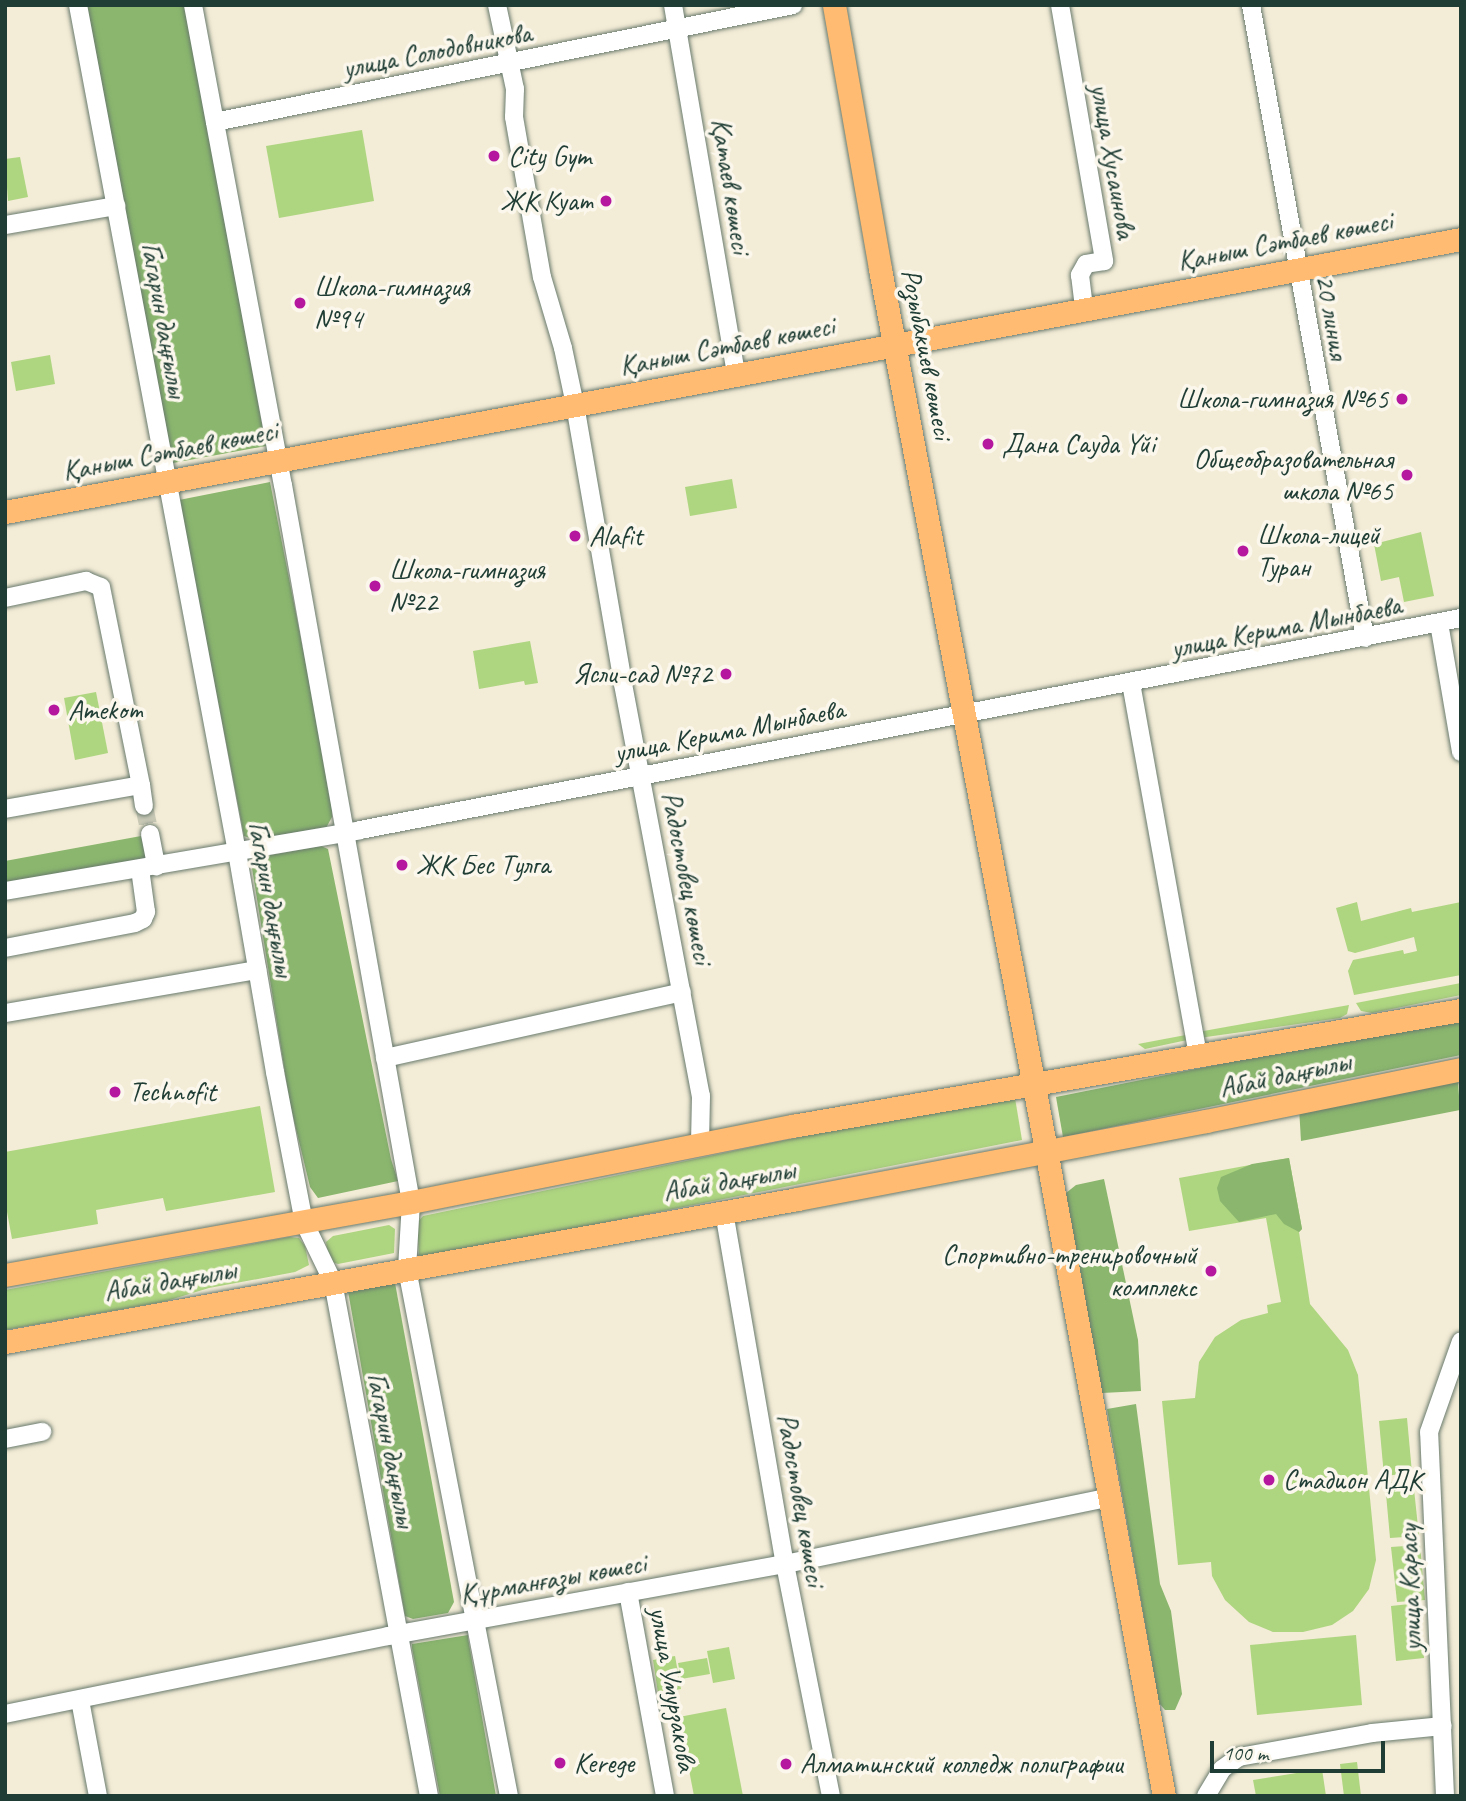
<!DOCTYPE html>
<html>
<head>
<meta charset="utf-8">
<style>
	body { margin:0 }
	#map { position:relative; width:1466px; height:1801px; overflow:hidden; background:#f3ecd6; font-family:Caveat,sans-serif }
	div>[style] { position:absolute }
	.green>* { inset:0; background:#aed580 }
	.forest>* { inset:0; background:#8ab66e }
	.minor-tunnel>* { height:18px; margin-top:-9px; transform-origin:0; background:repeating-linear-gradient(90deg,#c9c9b6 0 18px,transparent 0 27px) }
	.roads { filter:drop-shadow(0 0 2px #697a6d) drop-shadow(0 0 2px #697a6d) }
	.minor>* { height:18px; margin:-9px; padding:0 9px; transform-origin:9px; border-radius:9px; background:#fff }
	.major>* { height:23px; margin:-11.5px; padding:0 11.5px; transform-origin:11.5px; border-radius:11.5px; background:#ffbb71 }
	.dots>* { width:19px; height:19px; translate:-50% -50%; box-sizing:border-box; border:4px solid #fbf7ec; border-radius:50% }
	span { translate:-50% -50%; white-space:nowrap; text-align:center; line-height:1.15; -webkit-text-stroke:7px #fbf7ec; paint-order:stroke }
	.street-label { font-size:28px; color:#1f3d34 }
	.poi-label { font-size:28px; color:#1f3d34 }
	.left { translate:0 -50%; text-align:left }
	.right { translate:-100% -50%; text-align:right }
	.frame { position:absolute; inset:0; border:7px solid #1f3d34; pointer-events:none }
	.scale { position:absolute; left:1210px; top:1741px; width:175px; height:32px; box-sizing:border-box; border:4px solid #1f3d34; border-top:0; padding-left:9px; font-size:21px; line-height:24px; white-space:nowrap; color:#1f3d34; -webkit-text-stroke:5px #fbf7ec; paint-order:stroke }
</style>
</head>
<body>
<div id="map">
	<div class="green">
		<div style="clip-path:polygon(362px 130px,374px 201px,279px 218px,266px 146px)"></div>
		<div style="clip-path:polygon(20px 157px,28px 197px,8px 201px,5px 159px)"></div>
		<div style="clip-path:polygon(50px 355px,55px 384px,16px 391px,11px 362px)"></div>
		<div style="clip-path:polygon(732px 479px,737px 508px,690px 516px,685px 487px)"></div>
		<div style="clip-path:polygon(1421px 532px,1434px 596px,1404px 602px,1399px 577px,1381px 581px,1374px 544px)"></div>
		<div style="clip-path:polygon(530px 641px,538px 683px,525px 685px,524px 681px,479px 689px,473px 651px)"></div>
		<div style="clip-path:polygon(96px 692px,108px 753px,75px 760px,64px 698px)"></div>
		<div style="clip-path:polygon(1357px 902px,1361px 921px,1411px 908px,1412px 912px,1461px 902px,1461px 975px,1354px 995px,1348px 971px,1353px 960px,1403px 950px,1404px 954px,1417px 951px,1414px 937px,1355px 953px,1348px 951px,1336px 908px)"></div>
		<div style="clip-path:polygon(1461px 983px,1461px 995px,1372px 1013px,1361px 1011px,1356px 1003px)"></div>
		<div style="clip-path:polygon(1349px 1005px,1347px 1014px,1340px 1018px,1199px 1038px,1198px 1032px)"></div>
		<div style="clip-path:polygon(1191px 1034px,1192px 1039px,1145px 1049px,1138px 1044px)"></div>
		<div style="clip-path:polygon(1015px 1098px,1022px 1140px,426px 1258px,419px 1255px,417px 1223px,423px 1216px,867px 1123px)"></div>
		<div style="clip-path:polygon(260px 1106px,275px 1192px,166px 1211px,163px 1198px,96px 1210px,98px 1224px,12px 1239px,5px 1201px,5px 1152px)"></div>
		<div style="clip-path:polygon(1289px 1158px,1302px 1229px,1299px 1232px,1310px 1304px,1348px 1350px,1358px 1375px,1376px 1560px,1369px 1589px,1353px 1611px,1332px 1625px,1303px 1632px,1273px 1632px,1249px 1622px,1225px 1600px,1212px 1576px,1211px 1562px,1178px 1565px,1162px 1401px,1195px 1398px,1199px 1362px,1215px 1337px,1241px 1320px,1268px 1313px,1267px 1305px,1281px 1302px,1266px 1218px,1189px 1231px,1179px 1178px)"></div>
		<div style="clip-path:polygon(389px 1225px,395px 1229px,394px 1253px,338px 1264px,329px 1261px,326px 1242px,333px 1236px)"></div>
		<div style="clip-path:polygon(289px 1237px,299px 1238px,305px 1246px,309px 1265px,295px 1272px,209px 1288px,163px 1302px,5px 1330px,5px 1290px)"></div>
		<div style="clip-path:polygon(1407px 1418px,1412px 1473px,1384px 1476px,1379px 1421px)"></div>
		<div style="clip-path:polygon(1413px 1480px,1419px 1536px,1390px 1538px,1385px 1483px)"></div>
		<div style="clip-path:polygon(1420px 1545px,1425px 1600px,1397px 1602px,1391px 1547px)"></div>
		<div style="clip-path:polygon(1419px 1603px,1424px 1658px,1396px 1661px,1391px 1606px)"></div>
		<div style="clip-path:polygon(1356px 1635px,1362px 1705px,1257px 1715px,1250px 1645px)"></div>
		<div style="clip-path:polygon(729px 1647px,735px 1679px,713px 1683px,707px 1651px)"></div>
		<div style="clip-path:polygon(675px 1656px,681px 1689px,658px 1693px,653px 1660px)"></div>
		<div style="clip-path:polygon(707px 1658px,710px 1674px,681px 1679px,678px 1663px)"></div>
		<div style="clip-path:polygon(726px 1708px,743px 1796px,694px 1796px,679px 1717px)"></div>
		<div style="clip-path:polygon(1357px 1762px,1361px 1796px,1344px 1796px,1340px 1764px)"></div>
		<div style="clip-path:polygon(1322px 1769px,1326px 1796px,1256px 1796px,1253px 1780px)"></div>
	</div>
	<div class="forest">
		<div style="clip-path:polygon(87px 5px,185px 5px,266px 446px,173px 463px)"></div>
		<div style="clip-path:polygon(270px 482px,333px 801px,332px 817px,326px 828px,252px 839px,244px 836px,179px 500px)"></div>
		<div style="clip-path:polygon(141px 836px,148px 860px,5px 886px,5px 861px)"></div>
		<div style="clip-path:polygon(321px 846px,328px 849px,391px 1159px,398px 1181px,318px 1198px,310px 1187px,290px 1104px,251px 862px,254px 858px)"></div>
		<div style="clip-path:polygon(1461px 1021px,1461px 1055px,1063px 1137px,1056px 1097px,1331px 1042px)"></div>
		<div style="clip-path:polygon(1453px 1073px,1458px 1081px,1460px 1110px,1301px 1141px,1299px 1107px)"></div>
		<div style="clip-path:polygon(1289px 1158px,1302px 1229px,1299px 1232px,1284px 1224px,1276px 1214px,1239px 1222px,1220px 1201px,1217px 1188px,1221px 1177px,1252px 1164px)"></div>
		<div style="clip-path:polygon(1104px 1179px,1138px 1340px,1141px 1391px,1102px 1393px,1066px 1193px,1076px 1185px)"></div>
		<div style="clip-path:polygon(395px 1283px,454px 1602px,448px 1613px,413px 1619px,405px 1616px,348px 1291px)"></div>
		<div style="clip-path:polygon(1136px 1404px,1160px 1584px,1171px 1611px,1182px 1694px,1175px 1710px,1165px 1710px,1159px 1703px,1107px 1409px)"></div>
		<div style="clip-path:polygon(468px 1635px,468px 1638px,496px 1796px,440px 1796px,412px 1648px,412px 1644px)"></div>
	</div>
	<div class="minor-tunnel">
		<div style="left:144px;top:806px;width:29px;rotate:78deg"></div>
	</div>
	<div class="roads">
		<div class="minor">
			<div style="left:78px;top:5px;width:862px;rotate:79.37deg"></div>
			<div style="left:237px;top:852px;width:223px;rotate:80.2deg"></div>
			<div style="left:275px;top:1072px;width:153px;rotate:79.1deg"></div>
			<div style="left:304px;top:1222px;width:67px;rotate:64.2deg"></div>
			<div style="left:333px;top:1282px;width:523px;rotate:79.42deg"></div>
			<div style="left:193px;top:5px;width:488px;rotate:79.4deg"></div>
			<div style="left:283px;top:485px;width:728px;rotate:79.88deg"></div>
			<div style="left:411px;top:1202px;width:67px;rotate:93.4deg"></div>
			<div style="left:407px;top:1269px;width:537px;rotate:79.05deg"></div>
			<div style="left:497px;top:5px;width:86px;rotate:77.9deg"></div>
			<div style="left:515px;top:89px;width:28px;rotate:92deg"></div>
			<div style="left:514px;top:117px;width:162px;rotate:80.1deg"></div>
			<div style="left:542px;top:277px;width:74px;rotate:73.5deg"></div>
			<div style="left:563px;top:348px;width:58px;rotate:78.1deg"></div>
			<div style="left:575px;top:405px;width:283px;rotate:80.2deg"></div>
			<div style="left:623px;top:684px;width:419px;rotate:79.3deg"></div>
			<div style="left:701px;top:1096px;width:48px;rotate:91.2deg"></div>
			<div style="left:673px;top:5px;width:375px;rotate:80.3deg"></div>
			<div style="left:1060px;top:5px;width:260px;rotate:80.2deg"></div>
			<div style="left:1104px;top:261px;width:18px;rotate:171deg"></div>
			<div style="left:1086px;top:264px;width:13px;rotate:119deg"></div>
			<div style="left:1080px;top:275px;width:34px;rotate:83deg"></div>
			<div style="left:1251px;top:5px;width:643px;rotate:79.79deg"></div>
			<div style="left:215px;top:122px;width:590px;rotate:-11.44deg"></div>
			<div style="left:5px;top:225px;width:113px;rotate:-9.7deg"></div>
			<div style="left:5px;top:598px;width:83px;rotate:-11.9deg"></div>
			<div style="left:86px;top:581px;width:16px;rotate:22deg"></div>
			<div style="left:101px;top:587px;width:202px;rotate:78.6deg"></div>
			<div style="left:141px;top:785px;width:138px;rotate:170deg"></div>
			<div style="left:1439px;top:623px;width:131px;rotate:80.3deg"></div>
			<div style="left:1131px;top:683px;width:378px;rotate:79.8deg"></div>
			<div style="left:141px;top:785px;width:21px;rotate:82deg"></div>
			<div style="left:150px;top:834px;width:33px;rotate:79deg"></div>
			<div style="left:5px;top:891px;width:360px;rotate:-9.7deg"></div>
			<div style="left:360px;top:830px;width:1121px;rotate:-10.9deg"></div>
			<div style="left:5px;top:948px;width:132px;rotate:-10.9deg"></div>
			<div style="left:135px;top:923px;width:9px;rotate:-27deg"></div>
			<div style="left:143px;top:919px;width:8px;rotate:-67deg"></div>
			<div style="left:146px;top:912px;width:43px;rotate:-97.9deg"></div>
			<div style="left:5px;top:1013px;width:256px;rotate:-9.7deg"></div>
			<div style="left:385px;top:1058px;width:304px;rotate:-12.5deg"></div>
			<div style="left:724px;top:1212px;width:357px;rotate:80.2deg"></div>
			<div style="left:785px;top:1564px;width:237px;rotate:78.8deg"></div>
			<div style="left:5px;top:1439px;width:38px;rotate:-11deg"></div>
			<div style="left:628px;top:1592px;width:207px;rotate:79.7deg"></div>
			<div style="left:80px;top:1700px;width:98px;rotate:79.4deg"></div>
			<div style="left:5px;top:1714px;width:391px;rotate:-11.5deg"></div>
			<div style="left:388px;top:1636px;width:403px;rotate:-10.3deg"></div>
			<div style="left:785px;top:1564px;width:332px;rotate:-11.6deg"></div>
			<div style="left:1206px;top:1796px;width:31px;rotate:-59deg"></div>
			<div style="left:1222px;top:1769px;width:21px;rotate:-35deg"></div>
			<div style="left:1239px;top:1757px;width:135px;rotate:-10.2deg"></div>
			<div style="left:1372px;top:1733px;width:71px;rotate:-5.6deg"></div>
			<div style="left:1445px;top:1796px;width:364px;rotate:-92.5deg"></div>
			<div style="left:1429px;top:1432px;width:96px;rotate:-70.6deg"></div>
		</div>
		<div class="major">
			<div style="left:834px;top:5px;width:268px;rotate:80.1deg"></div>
			<div style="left:880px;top:269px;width:897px;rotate:79.33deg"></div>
			<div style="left:1046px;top:1150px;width:657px;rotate:79.65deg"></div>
			<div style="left:5px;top:512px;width:1481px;rotate:-10.62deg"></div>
			<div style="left:5px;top:1275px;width:413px;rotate:-10.2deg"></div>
			<div style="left:411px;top:1202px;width:389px;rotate:-11.3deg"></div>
			<div style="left:792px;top:1126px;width:679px;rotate:-9.84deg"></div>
			<div style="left:5px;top:1342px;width:805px;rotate:-10.23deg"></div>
			<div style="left:797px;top:1199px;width:416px;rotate:-10.8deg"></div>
			<div style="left:1206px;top:1121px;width:260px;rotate:-11.5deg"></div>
		</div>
	</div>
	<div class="dots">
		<div style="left:494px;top:156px;background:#b5179e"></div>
		<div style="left:606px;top:201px;background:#b5179e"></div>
		<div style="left:300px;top:303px;background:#b5179e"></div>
		<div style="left:1402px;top:399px;background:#b5179e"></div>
		<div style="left:988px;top:444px;background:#b5179e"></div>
		<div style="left:1407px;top:475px;background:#b5179e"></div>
		<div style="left:575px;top:536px;background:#b5179e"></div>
		<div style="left:1243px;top:551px;background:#b5179e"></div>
		<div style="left:375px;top:586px;background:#b5179e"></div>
		<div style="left:726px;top:674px;background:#b5179e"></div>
		<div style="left:54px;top:710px;background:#b5179e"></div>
		<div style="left:402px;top:865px;background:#b5179e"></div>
		<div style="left:115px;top:1092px;background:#b5179e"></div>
		<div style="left:1211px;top:1271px;background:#b5179e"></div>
		<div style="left:1269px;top:1480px;background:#b5179e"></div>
		<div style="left:560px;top:1763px;background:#b5179e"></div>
		<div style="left:786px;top:1764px;background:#b5179e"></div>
	</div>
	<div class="street-label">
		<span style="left:437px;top:51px;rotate:-11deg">улица Солодовникова</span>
		<span style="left:1113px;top:161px;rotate:80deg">улица Хусаинова</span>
		<span style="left:731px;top:186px;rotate:81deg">Қатаев көшесі</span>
		<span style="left:1285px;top:241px;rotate:-11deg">Қаныш Сәтбаев көшесі</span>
		<span style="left:1332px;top:317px;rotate:80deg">20 линия</span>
		<span style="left:164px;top:320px;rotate:80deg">Гагарин даңғылы</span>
		<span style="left:727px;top:346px;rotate:-11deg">Қаныш Сәтбаев көшесі</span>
		<span style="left:927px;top:354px;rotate:79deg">Розыбакиев көшесі</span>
		<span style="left:170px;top:451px;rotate:-11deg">Қаныш Сәтбаев көшесі</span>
		<span style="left:1286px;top:627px;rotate:-11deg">улица Керима Мынбаева</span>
		<span style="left:729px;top:731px;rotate:-11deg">улица Керима Мынбаева</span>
		<span style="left:687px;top:878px;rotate:79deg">Радостовец көшесі</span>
		<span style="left:271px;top:899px;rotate:80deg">Гагарин даңғылы</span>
		<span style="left:1285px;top:1075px;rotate:-12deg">Абай даңғылы</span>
		<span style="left:729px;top:1181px;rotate:-10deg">Абай даңғылы</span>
		<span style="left:170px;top:1281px;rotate:-10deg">Абай даңғылы</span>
		<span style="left:391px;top:1450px;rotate:79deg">Гагарин даңғылы</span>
		<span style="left:801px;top:1500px;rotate:80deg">Радостовец көшесі</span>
		<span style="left:553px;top:1579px;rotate:-10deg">Құрманғазы көшесі</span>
		<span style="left:1410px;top:1588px;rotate:-92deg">улица Карасу</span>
		<span style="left:673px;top:1689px;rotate:80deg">улица Умурзакова</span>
	</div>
	<div class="poi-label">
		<span class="left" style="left:508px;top:156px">City Gym</span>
		<span class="right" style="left:592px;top:201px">ЖК Куат</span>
		<span class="left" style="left:314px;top:303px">Школа-гимназия<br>№94</span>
		<span class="right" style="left:1388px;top:399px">Школа-гимназия №65</span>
		<span class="left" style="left:1002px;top:444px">Дана Сауда Үйі</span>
		<span class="right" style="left:1393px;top:475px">Общеобразовательная<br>школа №65</span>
		<span class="left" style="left:1257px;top:551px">Школа-лицей<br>Туран</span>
		<span class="left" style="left:589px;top:536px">Alafit</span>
		<span class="left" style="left:389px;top:586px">Школа-гимназия<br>№22</span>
		<span class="right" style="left:712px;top:674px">Ясли-сад №72</span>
		<span class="left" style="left:68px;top:710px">Amekom</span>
		<span class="left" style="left:416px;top:865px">ЖК Бес Тулга</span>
		<span class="left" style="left:129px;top:1092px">Technofit</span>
		<span class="right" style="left:1197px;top:1271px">Спортивно-тренировочный<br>комплекс</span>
		<span class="left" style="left:1283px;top:1480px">Стадион АДК</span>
		<span class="left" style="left:574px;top:1763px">Kerege</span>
		<span class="left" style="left:800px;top:1764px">Алматинский колледж полиграфии</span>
	</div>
	<div class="frame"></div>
	<div class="scale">100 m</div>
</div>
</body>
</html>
